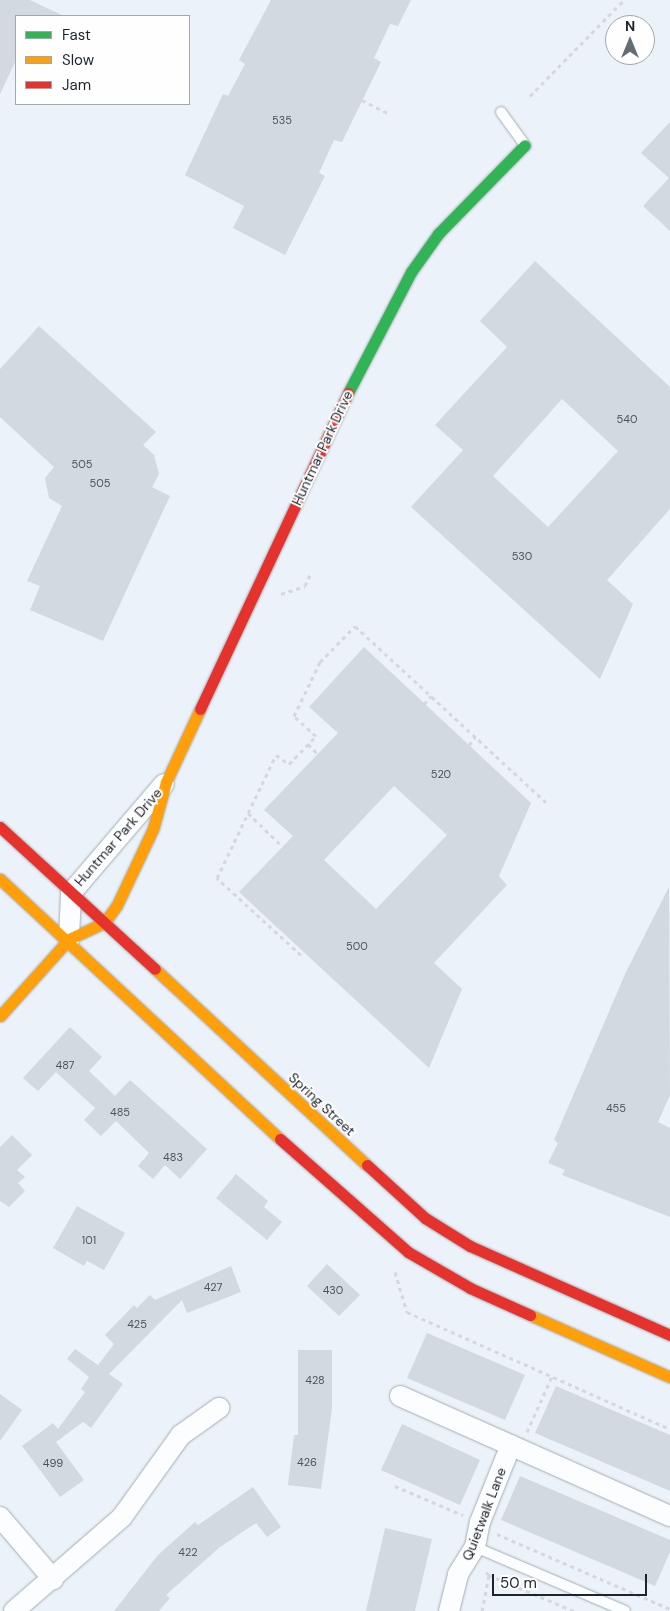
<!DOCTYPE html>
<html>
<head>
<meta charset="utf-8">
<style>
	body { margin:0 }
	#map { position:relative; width:670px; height:1611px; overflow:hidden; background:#ebf2f9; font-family:"DM Sans",sans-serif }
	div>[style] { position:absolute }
	.building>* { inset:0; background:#d2d9e0 }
	.path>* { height:3px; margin-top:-1.5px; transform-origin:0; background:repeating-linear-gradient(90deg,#d6d8da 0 4px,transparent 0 8px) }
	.roads { filter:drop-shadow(0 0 1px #a5acb3) drop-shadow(0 0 1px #a5acb3) }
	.lane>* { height:10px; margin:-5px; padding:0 5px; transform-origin:5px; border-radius:5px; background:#fcfdfe }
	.street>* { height:20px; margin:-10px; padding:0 10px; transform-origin:10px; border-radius:10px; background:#fcfdfe }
	.fast>* { height:11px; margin:-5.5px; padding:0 5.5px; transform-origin:5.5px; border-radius:5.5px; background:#30b455 }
	.slow>* { height:11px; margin:-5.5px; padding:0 5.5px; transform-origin:5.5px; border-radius:5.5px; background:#ff9f0a }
	.jam>* { height:11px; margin:-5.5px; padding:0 5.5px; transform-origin:5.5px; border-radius:5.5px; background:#e5322d }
	span { translate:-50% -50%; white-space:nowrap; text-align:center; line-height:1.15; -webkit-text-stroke:4px #fefefe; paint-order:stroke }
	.number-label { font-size:11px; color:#4b535a }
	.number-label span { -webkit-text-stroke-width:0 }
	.street-label { font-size:14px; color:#1d252c }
	.legend { position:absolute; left:15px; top:15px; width:175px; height:90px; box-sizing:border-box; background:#fefefe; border:1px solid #a4a7aa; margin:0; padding:6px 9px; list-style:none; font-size:15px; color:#1d252c }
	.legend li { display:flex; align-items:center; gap:10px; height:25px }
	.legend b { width:25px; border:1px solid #a4a7aa }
	.north { position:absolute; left:605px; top:15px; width:50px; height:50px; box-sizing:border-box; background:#fefefe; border:1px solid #a4a7aa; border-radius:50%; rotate:0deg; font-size:14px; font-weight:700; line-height:20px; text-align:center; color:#1d252c }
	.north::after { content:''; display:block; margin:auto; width:18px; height:22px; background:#656d74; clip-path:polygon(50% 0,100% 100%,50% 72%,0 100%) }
	.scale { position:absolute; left:492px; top:1574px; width:155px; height:22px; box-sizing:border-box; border:2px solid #1d252c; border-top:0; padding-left:6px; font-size:15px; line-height:18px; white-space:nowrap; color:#1d252c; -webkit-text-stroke:4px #fefefe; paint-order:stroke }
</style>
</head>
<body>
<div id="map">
	<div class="building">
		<div style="clip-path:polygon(0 0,30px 0,64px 16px,16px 16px,16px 60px,0 94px)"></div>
		<div style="clip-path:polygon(271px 0,411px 0,398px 26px,390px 24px,374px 58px,381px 62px,342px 142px,334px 140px,319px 173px,325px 176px,285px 255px,233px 228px,244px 206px,185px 175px,223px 94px,228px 96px,245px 64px,239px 60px)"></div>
		<div style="clip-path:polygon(670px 122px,670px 231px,643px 206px,669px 178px,641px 153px)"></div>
		<div style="clip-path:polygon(evenodd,535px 261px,670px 387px,670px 509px,607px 580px,633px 604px,600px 679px,411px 507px,463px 450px,435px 425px,507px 347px,480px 321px,535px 261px,562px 399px,618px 451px,548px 527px,493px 476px,562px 399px)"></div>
		<div style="clip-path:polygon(39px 326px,156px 432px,143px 445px,154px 455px,159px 474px,152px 487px,170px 496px,103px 641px,30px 610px,40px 586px,27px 581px,62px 506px,49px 498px,45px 478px,54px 467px,0 417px,0 369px)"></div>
		<div style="clip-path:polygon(evenodd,364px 647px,531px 803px,499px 876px,507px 885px,434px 963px,462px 989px,429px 1068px,239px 892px,293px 836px,264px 810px,338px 733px,309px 707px,364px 647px,394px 786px,447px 835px,376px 909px,324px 860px,394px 786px)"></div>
		<div style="clip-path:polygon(669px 887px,670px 1095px,658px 1122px,670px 1128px,670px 1217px,562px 1175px,565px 1170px,548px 1163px,558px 1143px,554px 1140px,626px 972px)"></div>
		<div style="clip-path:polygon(70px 1027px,102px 1057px,89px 1071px,115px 1096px,130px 1080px,207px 1149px,180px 1179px,165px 1165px,153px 1179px,138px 1166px,149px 1153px,116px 1121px,101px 1136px,84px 1120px,95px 1108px,56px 1072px,38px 1091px,23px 1078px)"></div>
		<div style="clip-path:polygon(12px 1135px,32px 1155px,17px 1170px,25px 1177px,18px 1183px,25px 1191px,9px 1207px,0 1201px,0 1147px)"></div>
		<div style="clip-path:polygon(236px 1174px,268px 1201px,264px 1207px,282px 1222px,267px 1240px,216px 1198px)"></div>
		<div style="clip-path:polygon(77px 1206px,125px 1233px,104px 1270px,87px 1261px,84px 1266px,53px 1248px)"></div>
		<div style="clip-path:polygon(327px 1264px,360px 1295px,339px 1316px,307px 1286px)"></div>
		<div style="clip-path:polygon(231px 1266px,241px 1292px,187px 1313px,182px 1300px,109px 1374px,123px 1384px,91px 1428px,83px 1422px,56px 1442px,84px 1480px,60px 1497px,22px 1446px,53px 1423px,58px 1429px,85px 1392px,81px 1389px,89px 1377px,67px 1359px,75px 1349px,98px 1365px,114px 1344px,105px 1335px,134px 1305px,137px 1308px,150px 1295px,155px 1300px)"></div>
		<div style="clip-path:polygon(427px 1333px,525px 1375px,505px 1420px,407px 1378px)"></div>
		<div style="clip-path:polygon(298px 1350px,332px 1350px,332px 1409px,321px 1489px,288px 1485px,294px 1435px,298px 1435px)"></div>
		<div style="clip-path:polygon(556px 1386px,670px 1435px,670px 1491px,535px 1433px)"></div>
		<div style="clip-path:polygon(0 1394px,22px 1410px,0 1441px)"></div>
		<div style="clip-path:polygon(402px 1424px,480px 1460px,460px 1505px,381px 1470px)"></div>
		<div style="clip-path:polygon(520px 1476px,670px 1540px,670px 1552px,655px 1586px,501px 1520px)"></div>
		<div style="clip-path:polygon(253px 1487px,281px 1527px,267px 1537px,256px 1523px,220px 1547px,166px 1595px,170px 1598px,159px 1611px,114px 1611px,158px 1555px,195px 1522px,198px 1525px)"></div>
		<div style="clip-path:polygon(385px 1528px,432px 1539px,415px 1611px,366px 1611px)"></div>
	</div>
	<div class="path">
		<div style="left:530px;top:96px;width:134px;rotate:-45.6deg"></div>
		<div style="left:362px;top:100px;width:31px;rotate:27deg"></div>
		<div style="left:281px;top:594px;width:25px;rotate:-18deg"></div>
		<div style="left:305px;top:586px;width:12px;rotate:-66deg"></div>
		<div style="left:424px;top:704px;width:11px;rotate:-49deg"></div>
		<div style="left:308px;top:744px;width:13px;rotate:45deg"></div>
		<div style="left:469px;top:745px;width:10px;rotate:-53deg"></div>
		<div style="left:248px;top:813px;width:47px;rotate:44.1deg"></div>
		<div style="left:301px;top:955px;width:114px;rotate:-137.5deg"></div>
		<div style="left:217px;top:878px;width:136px;rotate:-64.4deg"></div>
		<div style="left:276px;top:755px;width:16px;rotate:35deg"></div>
		<div style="left:289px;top:764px;width:39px;rotate:-46deg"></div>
		<div style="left:316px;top:736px;width:30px;rotate:-138deg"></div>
		<div style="left:294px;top:716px;width:60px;rotate:-64.3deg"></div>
		<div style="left:320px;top:662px;width:50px;rotate:-45.8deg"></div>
		<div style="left:355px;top:626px;width:263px;rotate:42.7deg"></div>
		<div style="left:395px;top:1272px;width:42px;rotate:73.3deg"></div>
		<div style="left:407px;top:1312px;width:288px;rotate:24deg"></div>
		<div style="left:527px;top:1432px;width:61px;rotate:-65.9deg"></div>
		<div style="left:395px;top:1486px;width:74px;rotate:23.1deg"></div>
		<div style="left:497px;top:1534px;width:189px;rotate:23.4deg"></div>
		<div style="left:489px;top:1575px;width:92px;rotate:23deg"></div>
		<div style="left:482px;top:1611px;width:37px;rotate:-79deg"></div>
		<div style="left:489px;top:1575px;width:7px;rotate:-135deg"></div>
	</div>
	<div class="roads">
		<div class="lane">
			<div style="left:501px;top:112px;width:41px;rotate:54deg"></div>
			<div style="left:475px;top:1547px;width:163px;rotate:23.1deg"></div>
		</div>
		<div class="street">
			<div style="left:69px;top:939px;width:46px;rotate:-87.5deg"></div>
			<div style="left:71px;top:893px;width:143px;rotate:-49.5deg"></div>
			<div style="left:400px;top:1396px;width:295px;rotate:24deg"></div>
			<div style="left:0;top:1517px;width:82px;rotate:49.5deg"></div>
			<div style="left:14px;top:1611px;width:143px;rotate:-41deg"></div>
			<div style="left:122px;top:1517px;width:101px;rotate:-54.3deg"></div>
			<div style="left:181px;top:1435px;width:47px;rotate:-35.4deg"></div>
			<div style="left:449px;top:1611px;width:38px;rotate:-76deg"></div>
			<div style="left:458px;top:1574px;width:32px;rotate:-58deg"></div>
			<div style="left:475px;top:1547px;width:25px;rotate:-79deg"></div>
			<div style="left:480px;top:1522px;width:83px;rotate:-68.1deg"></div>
		</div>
		<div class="fast">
			<div style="left:348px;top:393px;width:136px;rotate:-62.5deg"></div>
			<div style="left:411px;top:272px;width:47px;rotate:-54.6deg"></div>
			<div style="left:438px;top:234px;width:124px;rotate:-45.7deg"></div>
		</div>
		<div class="slow">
			<div style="left:0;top:879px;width:382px;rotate:42.9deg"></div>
			<div style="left:155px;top:969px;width:289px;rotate:42.8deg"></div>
			<div style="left:0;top:1016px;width:103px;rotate:-48.1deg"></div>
			<div style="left:69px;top:939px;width:38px;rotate:-25deg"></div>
			<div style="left:104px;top:923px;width:22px;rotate:-54deg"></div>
			<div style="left:117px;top:905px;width:84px;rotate:-64.7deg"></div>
			<div style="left:153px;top:829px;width:49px;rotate:-74.5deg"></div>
			<div style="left:166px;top:782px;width:81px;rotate:-65deg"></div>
			<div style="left:530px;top:1315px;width:153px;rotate:23.9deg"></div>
		</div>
		<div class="jam">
			<div style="left:200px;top:709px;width:349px;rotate:-64.9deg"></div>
			<div style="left:0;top:827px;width:210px;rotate:42.5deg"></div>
			<div style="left:280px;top:1139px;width:171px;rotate:41.4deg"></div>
			<div style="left:408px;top:1252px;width:72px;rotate:30.1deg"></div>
			<div style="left:470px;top:1288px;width:66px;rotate:24.2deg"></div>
			<div style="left:367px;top:1165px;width:79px;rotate:42.4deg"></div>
			<div style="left:425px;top:1218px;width:53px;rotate:31.9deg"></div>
			<div style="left:470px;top:1246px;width:219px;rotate:24deg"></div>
		</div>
	</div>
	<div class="number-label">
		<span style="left:282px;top:120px">535</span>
		<span style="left:627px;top:419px">540</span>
		<span style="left:82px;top:464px">505</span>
		<span style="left:100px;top:483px">505</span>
		<span style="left:522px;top:556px">530</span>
		<span style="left:441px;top:774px">520</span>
		<span style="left:357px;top:946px">500</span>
		<span style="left:65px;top:1065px">487</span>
		<span style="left:616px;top:1108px">455</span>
		<span style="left:120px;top:1112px">485</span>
		<span style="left:173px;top:1157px">483</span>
		<span style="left:89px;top:1240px">101</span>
		<span style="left:213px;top:1287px">427</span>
		<span style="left:333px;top:1290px">430</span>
		<span style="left:137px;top:1324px">425</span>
		<span style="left:315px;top:1380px">428</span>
		<span style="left:307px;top:1462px">426</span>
		<span style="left:53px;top:1463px">499</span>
		<span style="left:188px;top:1552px">422</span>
	</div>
	<div class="street-label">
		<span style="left:322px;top:448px;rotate:-65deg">Huntmar Park Drive</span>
		<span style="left:118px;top:837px;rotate:-49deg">Huntmar Park Drive</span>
		<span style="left:322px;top:1104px;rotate:43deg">Spring Street</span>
		<span style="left:484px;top:1514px;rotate:-69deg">Quietwalk Lane</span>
	</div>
	<ul class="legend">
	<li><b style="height:6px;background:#30b455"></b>Fast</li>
	<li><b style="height:6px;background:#ff9f0a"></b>Slow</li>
	<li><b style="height:6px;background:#e5322d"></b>Jam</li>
	</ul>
	<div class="north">N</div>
	<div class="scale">50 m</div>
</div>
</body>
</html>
